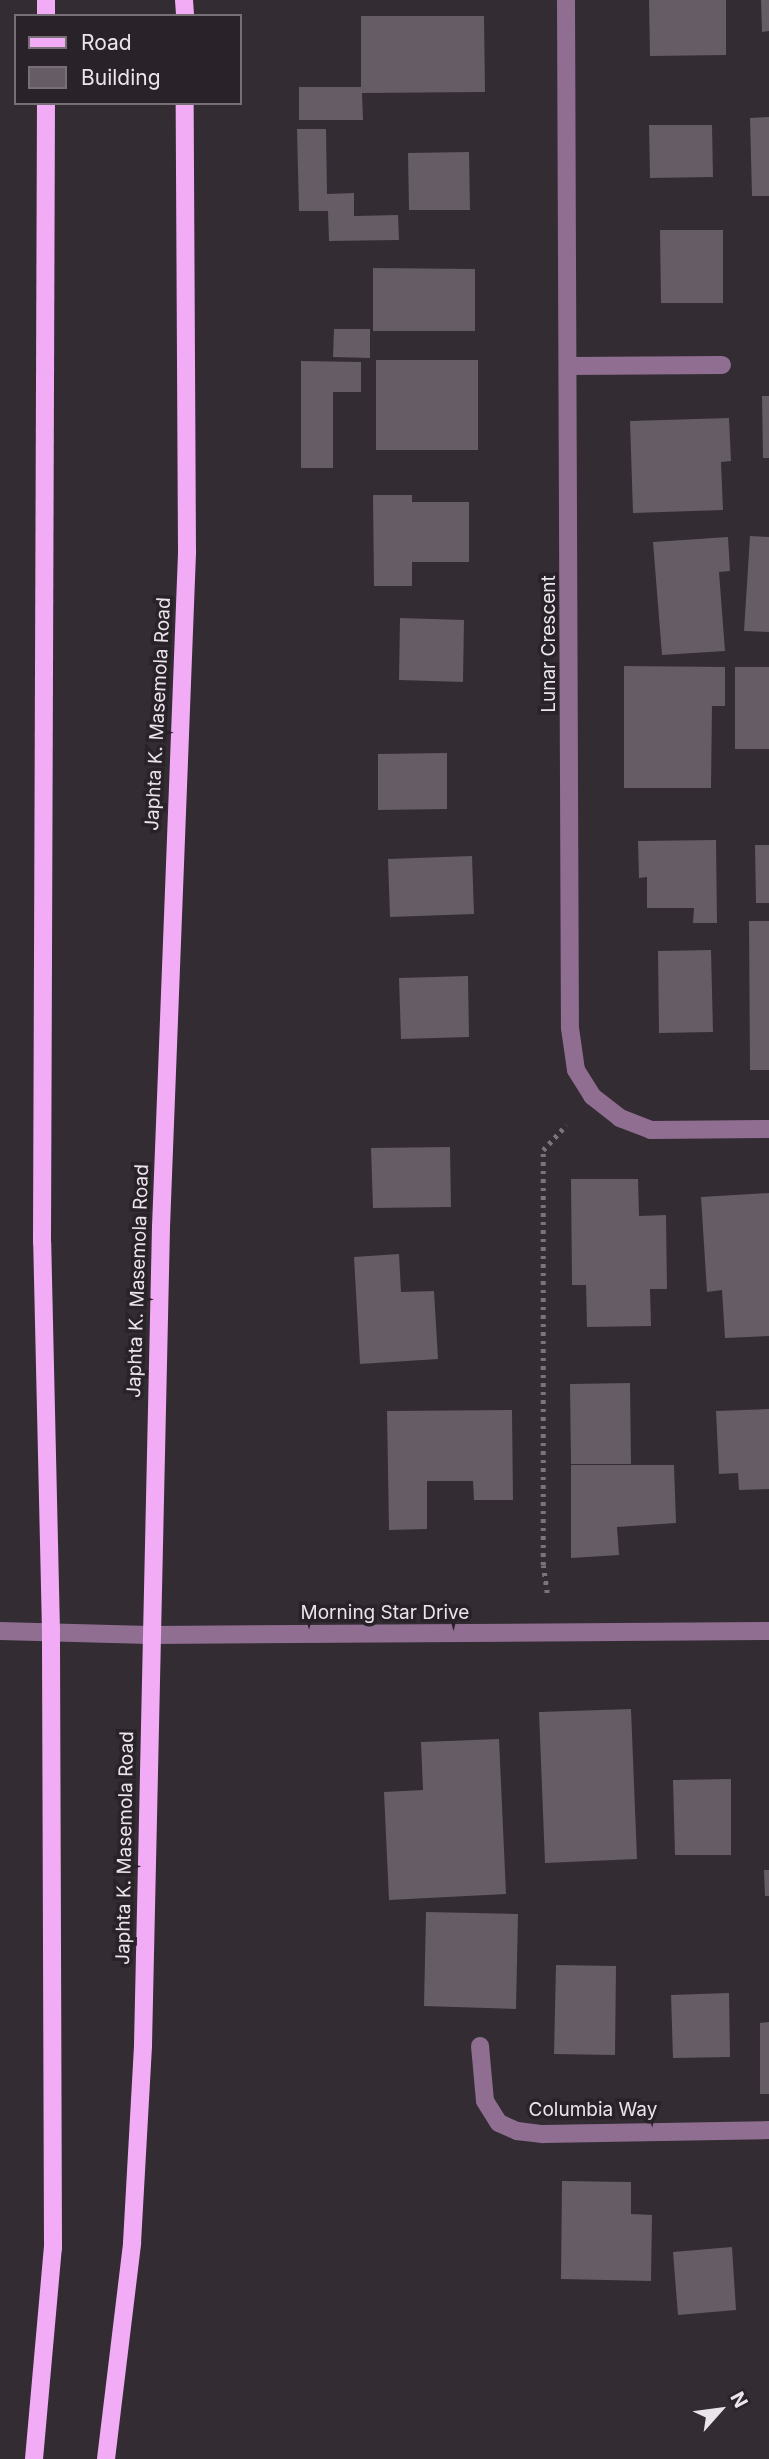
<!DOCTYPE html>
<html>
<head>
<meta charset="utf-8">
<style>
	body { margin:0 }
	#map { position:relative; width:769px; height:2459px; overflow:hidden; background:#332c33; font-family:Inter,sans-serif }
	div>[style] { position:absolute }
	.building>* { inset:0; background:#655c65 }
	.path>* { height:4.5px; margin-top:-2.25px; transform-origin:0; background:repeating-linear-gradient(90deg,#7b757b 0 3.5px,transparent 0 8.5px) }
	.minor>* { height:18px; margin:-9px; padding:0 9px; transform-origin:9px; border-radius:9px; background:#906e91 }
	.major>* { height:18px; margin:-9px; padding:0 9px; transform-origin:9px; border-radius:9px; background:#f2acf5 }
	span { translate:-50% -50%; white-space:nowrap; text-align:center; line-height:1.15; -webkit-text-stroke:7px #292229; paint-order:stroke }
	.street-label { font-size:19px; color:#eae5ea }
	.legend { position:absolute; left:14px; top:14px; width:228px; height:91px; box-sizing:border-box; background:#292229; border:2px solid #767076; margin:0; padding:9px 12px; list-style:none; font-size:21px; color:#eae5ea }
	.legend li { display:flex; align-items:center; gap:14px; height:35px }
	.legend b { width:35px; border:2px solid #767076 }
	.north { position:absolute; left:685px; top:2375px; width:70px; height:70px; -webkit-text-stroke:5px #292229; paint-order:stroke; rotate:62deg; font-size:19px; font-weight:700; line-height:28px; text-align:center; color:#eae5ea }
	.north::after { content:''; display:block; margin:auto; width:24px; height:32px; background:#eae5ea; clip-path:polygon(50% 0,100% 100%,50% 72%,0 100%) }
</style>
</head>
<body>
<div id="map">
	<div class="building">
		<div style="clip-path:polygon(649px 0,726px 0,726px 55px,650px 56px)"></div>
		<div style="clip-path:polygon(761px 0,769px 0,769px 31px,762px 32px)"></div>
		<div style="clip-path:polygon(361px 16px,484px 16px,485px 92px,362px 93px,363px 120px,299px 120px,299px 87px,361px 87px)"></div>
		<div style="clip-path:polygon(769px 117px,769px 196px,752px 196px,750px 118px)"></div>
		<div style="clip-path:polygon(649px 125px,712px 125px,713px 177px,650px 178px)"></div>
		<div style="clip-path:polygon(297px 129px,326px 129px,327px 194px,354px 193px,354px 216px,398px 215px,399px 240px,329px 241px,328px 211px,299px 211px)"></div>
		<div style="clip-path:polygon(469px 152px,470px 210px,409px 210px,408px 153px)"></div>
		<div style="clip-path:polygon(660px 230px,723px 230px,723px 303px,661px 303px)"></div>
		<div style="clip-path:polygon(373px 268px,475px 269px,475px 331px,373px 331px)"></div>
		<div style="clip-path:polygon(334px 329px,370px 329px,370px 358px,333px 357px)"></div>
		<div style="clip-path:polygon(376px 360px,478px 360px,478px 450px,376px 450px)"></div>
		<div style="clip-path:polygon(301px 361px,361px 362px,361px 392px,333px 392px,333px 468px,301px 468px)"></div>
		<div style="clip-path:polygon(762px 396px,769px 396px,769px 458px,763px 458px)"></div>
		<div style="clip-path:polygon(729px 418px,731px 461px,721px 462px,723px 510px,633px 513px,630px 421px)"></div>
		<div style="clip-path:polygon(373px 495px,412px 495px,412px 502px,469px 502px,469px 562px,412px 562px,412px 586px,374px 586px)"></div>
		<div style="clip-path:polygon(750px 536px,769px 537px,769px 632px,744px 631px)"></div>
		<div style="clip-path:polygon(728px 537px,730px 571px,719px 572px,725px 651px,662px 655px,653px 542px)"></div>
		<div style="clip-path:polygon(400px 618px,464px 620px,463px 682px,399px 680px)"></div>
		<div style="clip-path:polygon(624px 666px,725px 667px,725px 706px,712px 706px,711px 788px,624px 788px)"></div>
		<div style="clip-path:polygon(735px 667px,769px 667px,769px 749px,735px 749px)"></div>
		<div style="clip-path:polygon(447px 753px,447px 809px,378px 810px,378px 754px)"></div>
		<div style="clip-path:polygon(716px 840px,717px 923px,693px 923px,694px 908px,647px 908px,647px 877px,639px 878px,638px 841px)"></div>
		<div style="clip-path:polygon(755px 845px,769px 845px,769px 903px,756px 903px)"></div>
		<div style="clip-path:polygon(472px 856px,474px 914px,390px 917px,388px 859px)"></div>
		<div style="clip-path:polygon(749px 921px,769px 921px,769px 1070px,750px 1070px)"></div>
		<div style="clip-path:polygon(711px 950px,713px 1032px,659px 1033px,658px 951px)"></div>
		<div style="clip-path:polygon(468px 976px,469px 1037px,401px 1039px,399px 978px)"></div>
		<div style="clip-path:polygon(450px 1147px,451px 1207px,373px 1208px,371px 1148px)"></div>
		<div style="clip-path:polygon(571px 1179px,638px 1179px,639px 1216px,666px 1215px,667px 1289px,650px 1289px,651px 1326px,587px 1327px,586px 1285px,572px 1285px)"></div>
		<div style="clip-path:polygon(769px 1193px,769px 1336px,725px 1338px,722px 1290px,707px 1292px,701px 1197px)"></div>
		<div style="clip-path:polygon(399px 1254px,401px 1292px,434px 1291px,438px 1359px,360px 1364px,354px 1257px)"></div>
		<div style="clip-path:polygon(630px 1383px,631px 1464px,571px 1464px,570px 1384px)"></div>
		<div style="clip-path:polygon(769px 1409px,769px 1489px,739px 1490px,738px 1473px,719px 1474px,716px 1411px)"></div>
		<div style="clip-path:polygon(512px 1410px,513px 1500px,474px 1500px,473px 1481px,427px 1481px,427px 1529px,389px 1530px,387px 1411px)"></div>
		<div style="clip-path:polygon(571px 1465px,674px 1465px,676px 1523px,617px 1527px,619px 1555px,571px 1558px)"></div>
		<div style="clip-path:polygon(631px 1709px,637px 1859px,545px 1863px,539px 1712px)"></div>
		<div style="clip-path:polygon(499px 1739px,506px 1894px,389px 1900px,384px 1792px,423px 1790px,421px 1742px)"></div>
		<div style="clip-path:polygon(731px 1779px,731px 1855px,675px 1855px,673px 1780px)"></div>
		<div style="clip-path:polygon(764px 1870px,769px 1870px,769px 1896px,765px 1896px)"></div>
		<div style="clip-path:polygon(426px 1912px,518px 1914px,516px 2009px,424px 2006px)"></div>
		<div style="clip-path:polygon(556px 1965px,616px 1966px,615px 2055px,554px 2054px)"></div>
		<div style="clip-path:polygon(729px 1993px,730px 2057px,673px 2058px,671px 1995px)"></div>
		<div style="clip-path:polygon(769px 2022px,769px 2094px,760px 2094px,760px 2023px)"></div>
		<div style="clip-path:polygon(562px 2181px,631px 2182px,631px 2214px,652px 2215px,651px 2281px,561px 2279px)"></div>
		<div style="clip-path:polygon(732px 2247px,736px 2310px,678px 2315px,673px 2252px)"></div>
	</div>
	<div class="path">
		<div style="left:547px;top:1593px;width:28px;rotate:-98deg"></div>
		<div style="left:543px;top:1565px;width:415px;rotate:-90deg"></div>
		<div style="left:543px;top:1150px;width:34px;rotate:-47deg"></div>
	</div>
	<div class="minor">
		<div style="left:566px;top:0;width:1028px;rotate:89.78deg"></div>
		<div style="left:570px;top:1028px;width:42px;rotate:81.9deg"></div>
		<div style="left:576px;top:1070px;width:31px;rotate:58deg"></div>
		<div style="left:592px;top:1096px;width:36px;rotate:38deg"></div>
		<div style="left:620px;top:1118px;width:33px;rotate:21deg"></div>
		<div style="left:651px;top:1130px;width:118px;rotate:-0.5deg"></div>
		<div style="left:569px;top:366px;width:153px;rotate:-0.4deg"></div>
		<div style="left:0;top:1631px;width:149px;rotate:1.5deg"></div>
		<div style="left:149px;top:1635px;width:620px;rotate:-0.37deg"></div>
		<div style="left:480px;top:2046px;width:55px;rotate:84.8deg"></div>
		<div style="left:485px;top:2101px;width:26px;rotate:58deg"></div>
		<div style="left:499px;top:2123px;width:20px;rotate:24deg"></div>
		<div style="left:517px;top:2131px;width:26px;rotate:7deg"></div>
		<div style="left:543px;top:2134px;width:226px;rotate:-1deg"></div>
	</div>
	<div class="major">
		<div style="left:46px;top:0;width:16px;rotate:90deg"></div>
		<div style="left:184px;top:0;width:16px;rotate:86deg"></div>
		<div style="left:34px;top:2459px;width:212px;rotate:-84.9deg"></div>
		<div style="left:53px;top:2248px;width:617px;rotate:-90.19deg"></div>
		<div style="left:51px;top:1631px;width:389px;rotate:-91.3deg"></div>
		<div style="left:42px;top:1242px;width:1139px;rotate:-89.8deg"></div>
		<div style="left:106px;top:2459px;width:218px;rotate:-83.1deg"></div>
		<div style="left:132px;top:2243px;width:198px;rotate:-86.8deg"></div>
		<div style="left:143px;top:2045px;width:818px;rotate:-88.74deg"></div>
		<div style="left:161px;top:1227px;width:676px;rotate:-87.79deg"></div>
		<div style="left:187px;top:552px;width:449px;rotate:-90.3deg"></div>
	</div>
	<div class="street-label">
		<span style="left:549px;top:644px;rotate:-90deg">Lunar Crescent</span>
		<span style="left:158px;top:714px;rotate:-87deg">Japhta K. Masemola Road</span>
		<span style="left:138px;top:1281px;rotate:-88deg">Japhta K. Masemola Road</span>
		<span style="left:385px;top:1613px">Morning Star Drive</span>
		<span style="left:125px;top:1848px;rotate:-89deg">Japhta K. Masemola Road</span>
		<span style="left:593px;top:2110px">Columbia Way</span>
	</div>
	<ul class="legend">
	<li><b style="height:9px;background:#f2acf5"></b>Road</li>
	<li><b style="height:19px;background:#655c65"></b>Building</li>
	</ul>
	<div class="north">N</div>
</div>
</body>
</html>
